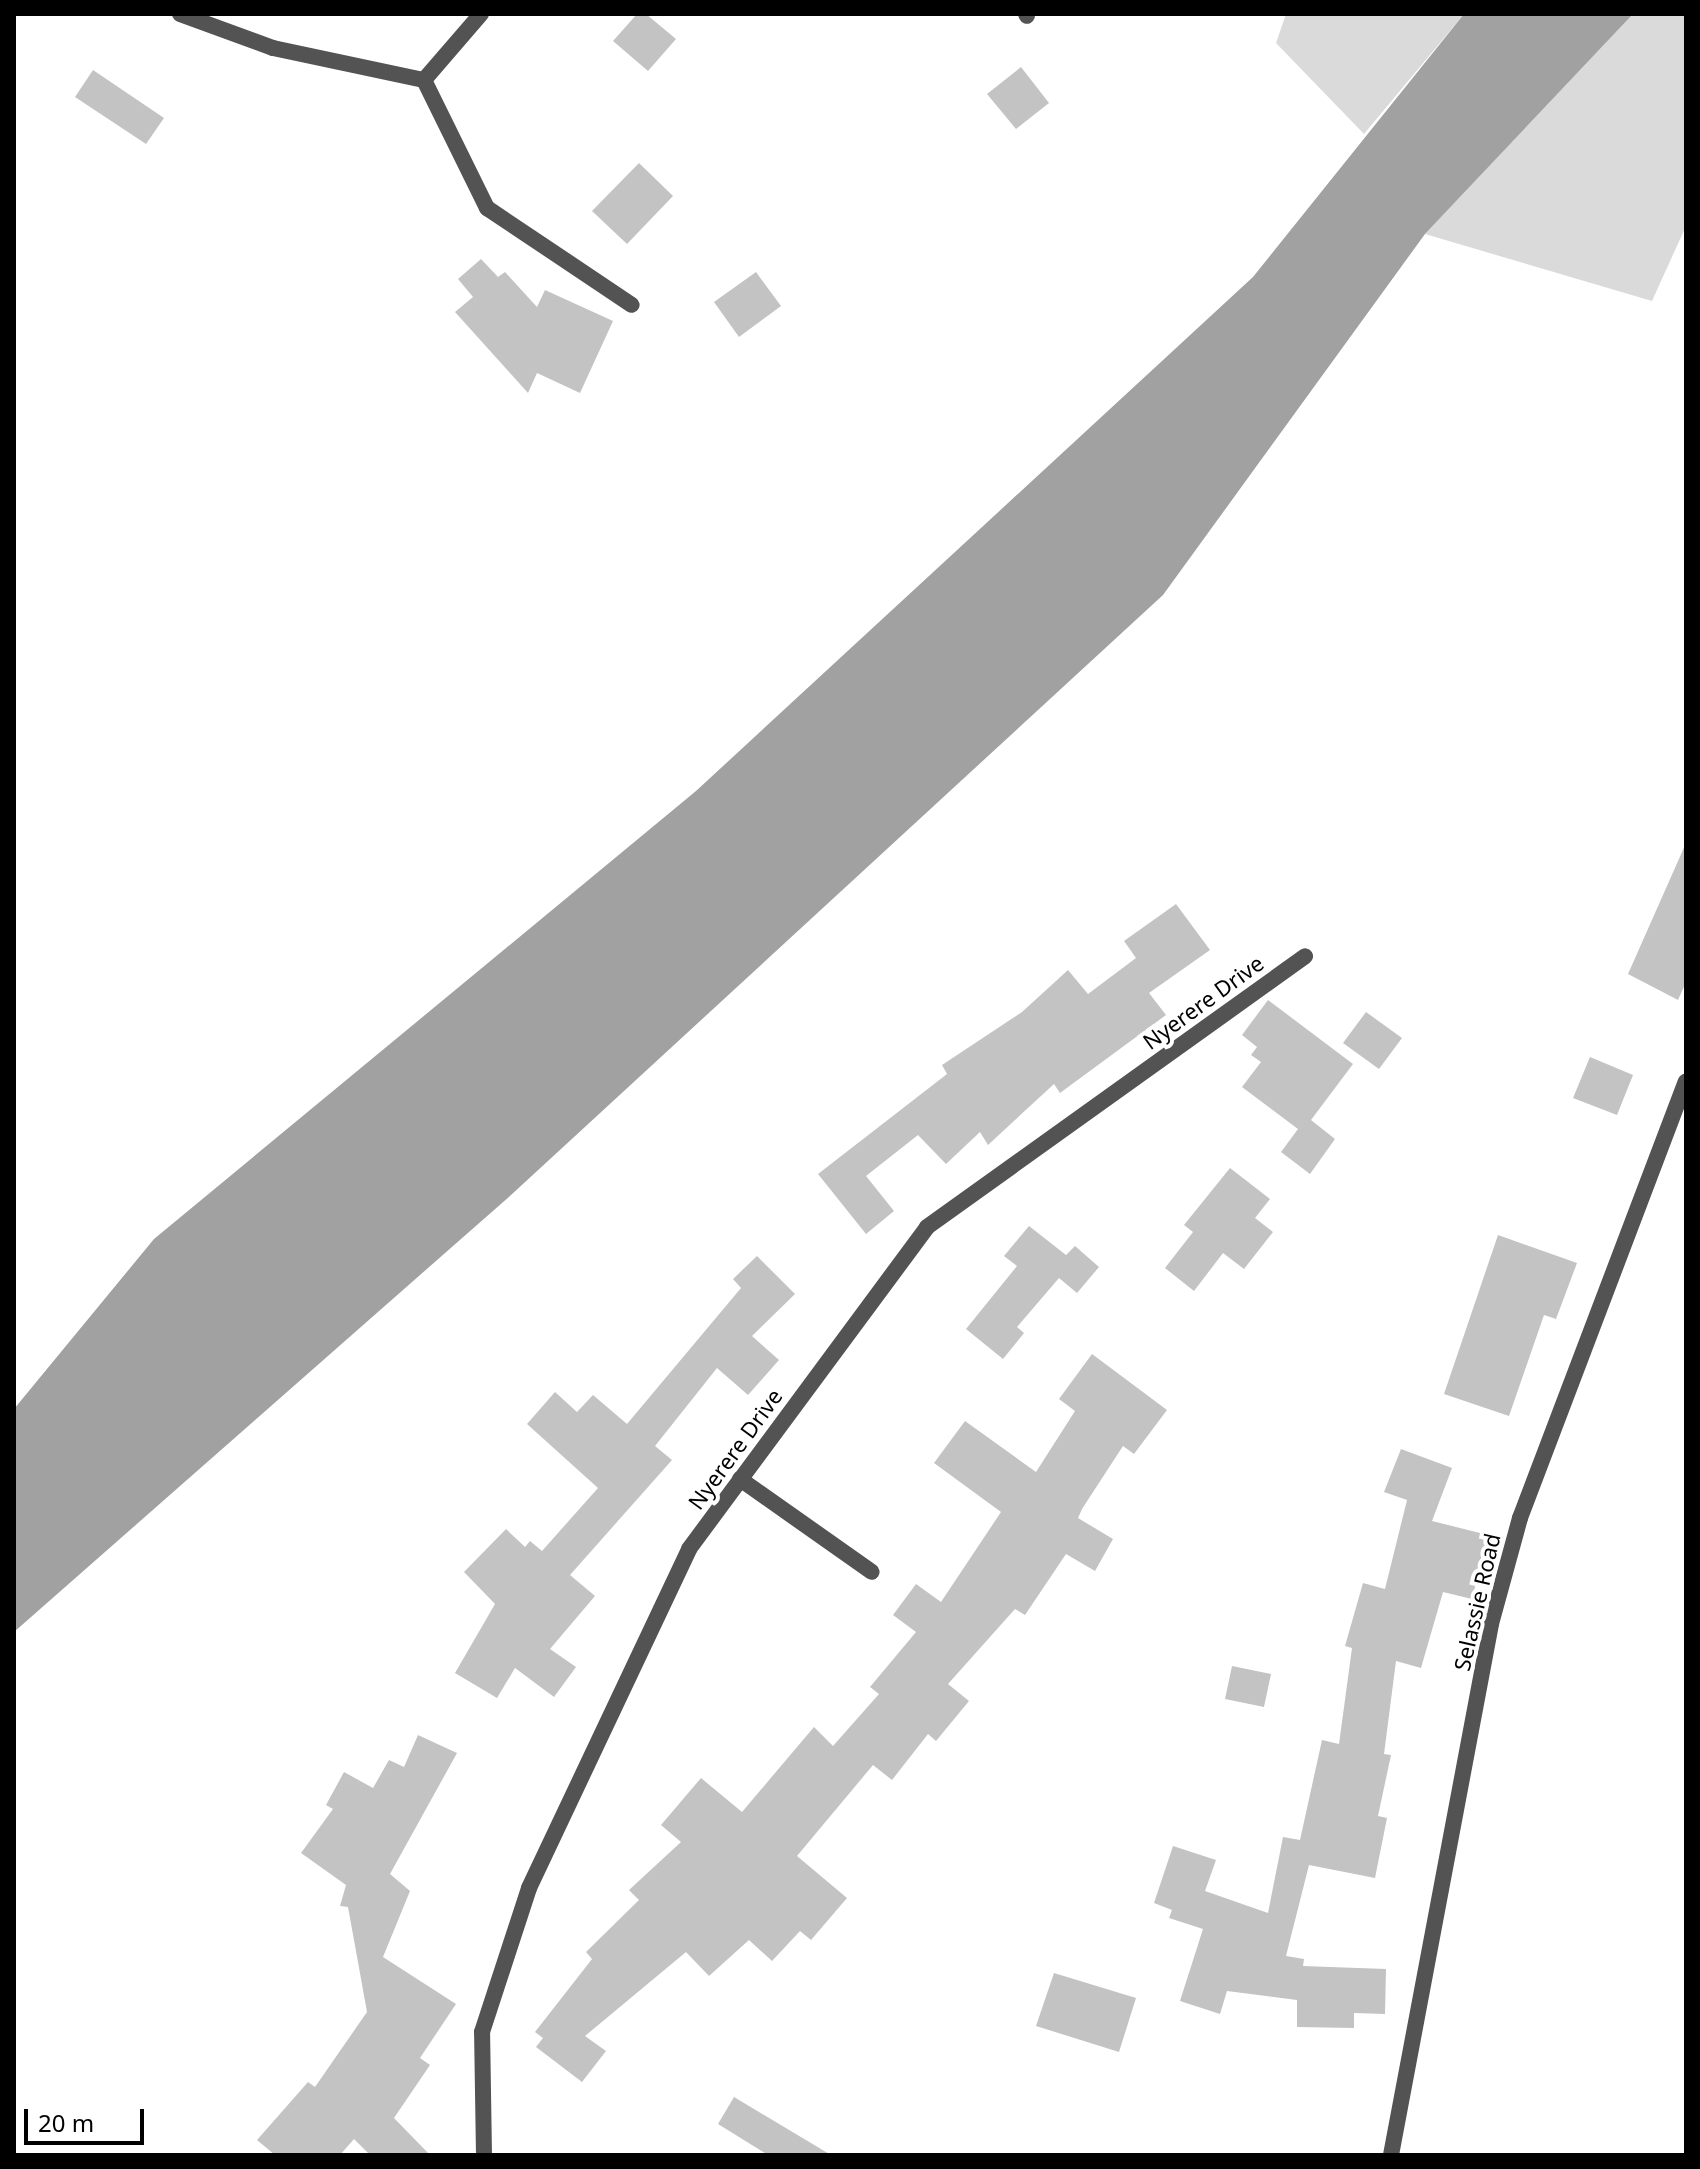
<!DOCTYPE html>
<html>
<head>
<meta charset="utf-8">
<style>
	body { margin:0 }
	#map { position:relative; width:1700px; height:2169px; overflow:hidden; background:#fff; font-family:"Noto Sans",sans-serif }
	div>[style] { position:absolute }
	.green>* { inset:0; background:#dadada }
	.water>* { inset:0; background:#a1a1a1 }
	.building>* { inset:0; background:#c3c3c3 }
	.minor>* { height:16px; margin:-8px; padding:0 8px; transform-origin:8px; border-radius:8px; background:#535353 }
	span { translate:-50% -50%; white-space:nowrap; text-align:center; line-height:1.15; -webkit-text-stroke:8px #fff; paint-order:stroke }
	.street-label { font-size:22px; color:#000 }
	.frame { position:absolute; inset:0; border:16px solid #000; pointer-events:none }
	.scale { position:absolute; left:24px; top:2109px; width:120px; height:36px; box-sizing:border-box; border:4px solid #000; border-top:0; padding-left:10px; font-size:24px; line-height:28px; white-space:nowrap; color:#000; -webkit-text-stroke:6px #fff; paint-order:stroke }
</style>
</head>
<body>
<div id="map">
	<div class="green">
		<div style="clip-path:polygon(1286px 14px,1464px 14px,1364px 134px,1276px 43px)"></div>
		<div style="clip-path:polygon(1633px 14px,1686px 14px,1686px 226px,1652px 301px,1425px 234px)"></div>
	</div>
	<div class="water">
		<div style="clip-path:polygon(1464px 14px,1633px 14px,1425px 234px,1163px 595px,511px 1195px,14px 1632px,14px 1409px,154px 1239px,696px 791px,1253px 277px)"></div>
	</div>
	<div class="building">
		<div style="clip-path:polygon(637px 14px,646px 14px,676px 39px,648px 71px,613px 41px)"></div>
		<div style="clip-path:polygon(1021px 67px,1049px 103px,1016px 129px,987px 94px)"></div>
		<div style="clip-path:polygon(93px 70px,164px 118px,146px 144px,75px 97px)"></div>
		<div style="clip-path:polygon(639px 163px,673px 196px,627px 244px,592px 211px)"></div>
		<div style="clip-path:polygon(481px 259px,498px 277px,505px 272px,537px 307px,545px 290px,613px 321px,580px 393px,537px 373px,528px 393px,455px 312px,473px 297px,458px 279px)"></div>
		<div style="clip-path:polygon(756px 272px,781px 306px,739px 337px,714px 302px)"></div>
		<div style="clip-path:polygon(1686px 843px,1686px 982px,1678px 1000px,1628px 974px)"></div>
		<div style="clip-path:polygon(1176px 904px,1210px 950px,1149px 993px,1166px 1015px,1060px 1093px,1054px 1084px,988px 1145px,980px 1132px,946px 1164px,918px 1135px,866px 1176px,894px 1211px,866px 1234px,818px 1174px,947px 1074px,942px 1065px,1022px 1012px,1068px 970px,1088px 994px,1136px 958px,1124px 941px)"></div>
		<div style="clip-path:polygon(1268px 1000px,1353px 1064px,1311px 1120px,1335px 1139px,1310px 1174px,1281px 1152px,1298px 1129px,1242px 1087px,1261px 1062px,1251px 1055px,1257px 1047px,1242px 1035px)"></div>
		<div style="clip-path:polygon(1366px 1012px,1402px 1038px,1379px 1069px,1343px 1043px)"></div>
		<div style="clip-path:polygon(1590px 1057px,1633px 1075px,1617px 1115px,1573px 1098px)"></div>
		<div style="clip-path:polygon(1230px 1168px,1270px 1199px,1255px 1218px,1273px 1232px,1244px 1269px,1223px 1253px,1194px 1291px,1165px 1268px,1193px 1232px,1184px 1225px)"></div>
		<div style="clip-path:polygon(1029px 1226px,1066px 1255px,1075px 1246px,1099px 1267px,1077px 1293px,1059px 1278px,1017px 1327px,1024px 1333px,1003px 1359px,966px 1329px,1017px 1266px,1004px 1256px)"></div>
		<div style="clip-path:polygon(1498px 1235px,1577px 1263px,1556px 1319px,1544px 1315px,1509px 1416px,1444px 1394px)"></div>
		<div style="clip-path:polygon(757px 1256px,795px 1294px,752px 1336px,779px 1360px,748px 1395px,717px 1368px,655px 1446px,672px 1460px,570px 1575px,595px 1596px,550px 1649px,576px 1667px,554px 1697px,515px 1668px,497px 1698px,455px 1673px,495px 1604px,464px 1572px,506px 1529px,525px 1547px,530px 1541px,542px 1551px,598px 1488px,527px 1424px,555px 1392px,577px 1412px,593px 1395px,627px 1424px,741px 1288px,733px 1279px)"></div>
		<div style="clip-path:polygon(1092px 1354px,1167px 1410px,1134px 1454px,1123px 1446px,1082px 1509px,1078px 1518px,1113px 1539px,1095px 1571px,1066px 1554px,1025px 1615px,1015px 1609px,948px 1684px,969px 1701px,936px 1741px,928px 1734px,892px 1780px,873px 1765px,797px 1856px,847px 1898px,811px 1940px,800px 1931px,772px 1961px,749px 1940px,709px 1976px,686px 1952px,585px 2036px,606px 2051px,582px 2082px,536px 2047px,543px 2038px,535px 2032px,592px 1959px,586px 1952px,639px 1900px,629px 1890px,681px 1842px,661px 1825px,701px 1778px,742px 1812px,814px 1727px,833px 1746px,879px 1694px,870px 1687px,916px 1632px,893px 1615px,916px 1584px,941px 1602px,1001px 1512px,934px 1463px,965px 1421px,1036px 1472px,1075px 1411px,1059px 1399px)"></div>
		<div style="clip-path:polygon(1401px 1449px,1452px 1468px,1432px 1521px,1488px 1535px,1472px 1599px,1443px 1592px,1421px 1668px,1396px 1661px,1384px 1754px,1391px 1755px,1378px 1816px,1387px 1818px,1375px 1878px,1309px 1865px,1286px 1956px,1304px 1959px,1303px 1966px,1386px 1969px,1385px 2014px,1354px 2013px,1354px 2028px,1297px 2027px,1297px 2000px,1227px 1991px,1220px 2014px,1180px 2001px,1203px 1929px,1169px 1918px,1172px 1910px,1154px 1903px,1173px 1846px,1216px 1860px,1205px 1891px,1268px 1913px,1283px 1837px,1300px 1840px,1322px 1740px,1339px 1744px,1352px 1648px,1345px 1646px,1363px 1583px,1385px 1589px,1407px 1500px,1384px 1492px)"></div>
		<div style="clip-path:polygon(1232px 1666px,1271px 1674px,1264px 1707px,1225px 1699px)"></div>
		<div style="clip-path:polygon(418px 1735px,457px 1753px,390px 1874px,410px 1891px,383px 1957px,456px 2004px,420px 2058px,430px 2065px,394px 2118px,430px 2155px,370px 2155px,354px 2139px,340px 2155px,275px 2155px,257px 2140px,308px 2082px,315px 2087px,367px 2012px,348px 1907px,340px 1906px,346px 1885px,301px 1853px,333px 1809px,326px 1805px,344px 1772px,373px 1788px,389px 1760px,404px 1767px)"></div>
		<div style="clip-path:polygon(1054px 1973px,1136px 1998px,1119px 2052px,1036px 2026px)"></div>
		<div style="clip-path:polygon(734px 2097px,831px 2155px,768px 2155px,718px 2124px)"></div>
	</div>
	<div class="minor">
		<div style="left:180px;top:14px;width:99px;rotate:20.1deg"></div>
		<div style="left:273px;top:48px;width:154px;rotate:12deg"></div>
		<div style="left:1026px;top:14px;width:2px;rotate:63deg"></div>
		<div style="left:424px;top:80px;width:143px;rotate:63.8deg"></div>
		<div style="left:487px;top:208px;width:174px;rotate:33.8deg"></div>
		<div style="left:424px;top:80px;width:87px;rotate:-49.2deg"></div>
		<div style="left:740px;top:1479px;width:161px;rotate:35.2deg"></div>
		<div style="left:484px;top:2155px;width:123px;rotate:-90.9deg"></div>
		<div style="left:482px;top:2032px;width:151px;rotate:-71.9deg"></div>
		<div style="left:529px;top:1888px;width:375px;rotate:-64.7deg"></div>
		<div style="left:689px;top:1549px;width:400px;rotate:-53.5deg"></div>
		<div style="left:927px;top:1227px;width:465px;rotate:-35.6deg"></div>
		<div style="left:1391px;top:2155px;width:540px;rotate:-79.33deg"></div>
		<div style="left:1491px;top:1624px;width:110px;rotate:-74.7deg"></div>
		<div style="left:1520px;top:1518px;width:467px;rotate:-69.2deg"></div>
	</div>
	<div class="street-label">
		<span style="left:1203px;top:1002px;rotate:-36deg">Nyerere Drive</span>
		<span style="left:735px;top:1449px;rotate:-54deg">Nyerere Drive</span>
		<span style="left:1477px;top:1602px;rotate:-77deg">Selassie Road</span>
	</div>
	<div class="frame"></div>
	<div class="scale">20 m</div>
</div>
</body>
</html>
